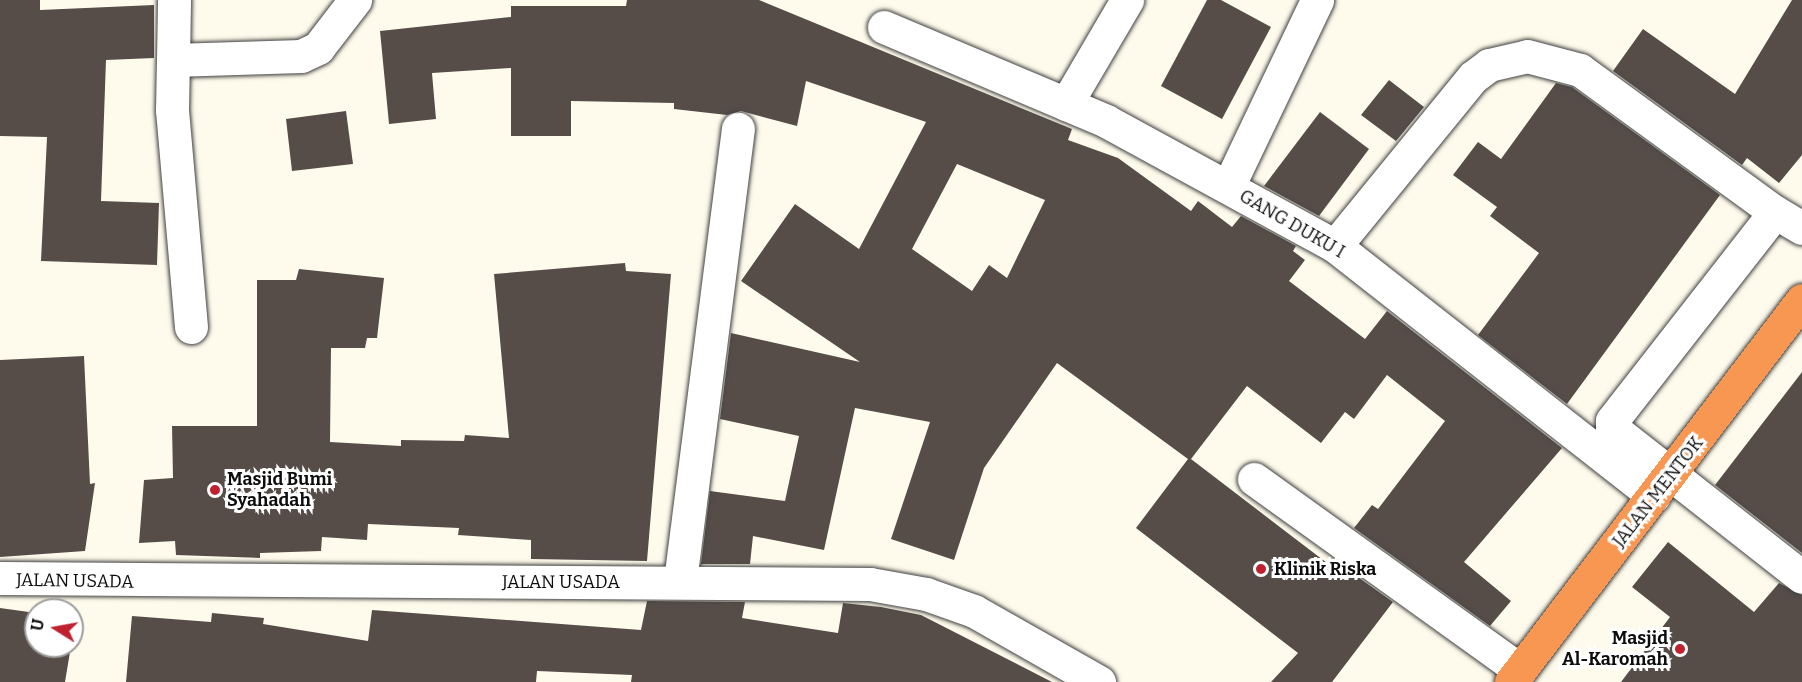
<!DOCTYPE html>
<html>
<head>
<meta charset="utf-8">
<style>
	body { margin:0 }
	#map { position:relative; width:1802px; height:682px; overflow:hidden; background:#fffbec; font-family:Bitter,serif }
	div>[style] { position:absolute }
	.building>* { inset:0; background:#564d49 }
	.roads { filter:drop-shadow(0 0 2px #404040) drop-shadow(0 0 2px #404040) }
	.minor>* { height:33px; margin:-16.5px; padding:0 16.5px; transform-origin:16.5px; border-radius:16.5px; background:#fff }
	.highway>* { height:33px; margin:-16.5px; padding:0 16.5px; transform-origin:16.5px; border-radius:16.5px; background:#f89751 }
	.dots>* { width:16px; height:16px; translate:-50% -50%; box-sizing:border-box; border:3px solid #fff; border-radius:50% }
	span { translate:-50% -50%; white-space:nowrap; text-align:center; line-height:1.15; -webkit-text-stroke:6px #fff; paint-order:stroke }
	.street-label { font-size:18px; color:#0d0d0d }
	.poi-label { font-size:18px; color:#0d0d0d; font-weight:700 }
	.left { translate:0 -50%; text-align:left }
	.right { translate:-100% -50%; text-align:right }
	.north { position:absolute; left:24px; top:598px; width:60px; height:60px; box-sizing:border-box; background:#fff; border:2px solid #9e9e9e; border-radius:50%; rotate:281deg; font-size:16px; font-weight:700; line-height:24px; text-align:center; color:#0d0d0d }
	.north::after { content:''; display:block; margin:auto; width:21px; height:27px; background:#c0212f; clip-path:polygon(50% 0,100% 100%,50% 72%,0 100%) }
</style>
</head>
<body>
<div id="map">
	<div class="building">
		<div style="clip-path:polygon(0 0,40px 0,40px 10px,154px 5px,154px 58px,106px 60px,101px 201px,159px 203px,157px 265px,41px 261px,47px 137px,0 136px)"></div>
		<div style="clip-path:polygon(evenodd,627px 0,759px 0,1072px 129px,1068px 140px,1118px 158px,1191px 211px,1198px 201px,1232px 227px,1241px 216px,1296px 246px,1293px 251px,1305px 260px,1289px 281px,1365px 339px,1387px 311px,1562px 448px,1464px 562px,1511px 601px,1490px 626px,1354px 528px,1372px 505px,1378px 509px,1445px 421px,1387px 375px,1354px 419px,1345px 412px,1321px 443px,1247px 386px,1191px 459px,1327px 563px,1331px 558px,1393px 602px,1332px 682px,1271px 682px,1298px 653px,1136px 528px,1188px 459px,1057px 363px,984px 468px,954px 560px,891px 539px,930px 422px,855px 408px,824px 550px,753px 536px,750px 564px,701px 564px,710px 491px,785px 501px,799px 436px,720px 419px,731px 333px,860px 362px,741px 281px,795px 204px,859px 249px,926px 122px,806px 81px,797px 126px,741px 111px,727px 115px,674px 109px,674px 103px,571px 101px,571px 136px,511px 136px,511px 68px,432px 73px,436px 119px,389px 124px,380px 31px,511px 17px,511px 6px,626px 6px,627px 0,957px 164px,1045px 200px,1007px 278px,989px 265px,972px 291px,912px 249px,957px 164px)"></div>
		<div style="clip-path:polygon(1207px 0,1221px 0,1271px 27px,1222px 119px,1161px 86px)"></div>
		<div style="clip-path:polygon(1792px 0,1802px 0,1802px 155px,1779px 183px,1747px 158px,1742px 165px,1613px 71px,1643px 29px,1735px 94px)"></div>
		<div style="clip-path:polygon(1389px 80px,1424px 107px,1396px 141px,1361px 115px)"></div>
		<div style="clip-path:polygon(1556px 83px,1572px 87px,1720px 195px,1567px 404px,1478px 335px,1539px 253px,1490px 216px,1497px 207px,1453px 175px,1478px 142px,1501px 159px)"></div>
		<div style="clip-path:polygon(346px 111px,353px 164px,292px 171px,286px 119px)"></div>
		<div style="clip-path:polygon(1320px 112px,1369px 149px,1319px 216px,1264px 186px)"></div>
		<div style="clip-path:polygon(625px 263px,626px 271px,671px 274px,647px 561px,531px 559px,531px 540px,458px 535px,459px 528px,368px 524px,367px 540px,322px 537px,321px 551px,260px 553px,260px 558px,176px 555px,175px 541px,139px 543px,144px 480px,173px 478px,172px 426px,257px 426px,257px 280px,296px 280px,299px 269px,384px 278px,377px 338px,367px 338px,365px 348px,331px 348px,330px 442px,401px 446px,401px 440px,464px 441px,465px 435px,509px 438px,494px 274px)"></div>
		<div style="clip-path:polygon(84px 356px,90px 484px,95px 483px,85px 551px,0 557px,0 360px)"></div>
		<div style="clip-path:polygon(1802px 372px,1802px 553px,1715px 485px)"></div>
		<div style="clip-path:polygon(1668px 542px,1754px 612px,1779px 583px,1802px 595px,1802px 682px,1621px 682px,1670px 617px,1632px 587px)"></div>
		<div style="clip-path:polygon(647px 601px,745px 602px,742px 618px,838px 633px,843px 603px,881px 607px,921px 615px,1052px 682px,631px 682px,632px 675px,537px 671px,536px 682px,126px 682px,132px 616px,211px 622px,212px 613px,264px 618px,263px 624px,368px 641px,372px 610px,641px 630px)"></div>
		<div style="clip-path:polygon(0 608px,36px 613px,36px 646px,71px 646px,65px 682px,0 682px)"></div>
	</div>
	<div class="roads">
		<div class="minor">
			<div style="left:884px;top:27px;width:241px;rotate:22.9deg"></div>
			<div style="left:1106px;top:121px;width:261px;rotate:28.6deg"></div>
			<div style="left:1335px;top:246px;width:405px;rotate:38.1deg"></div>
			<div style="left:173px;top:60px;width:60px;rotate:-89deg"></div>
			<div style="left:1066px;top:104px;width:121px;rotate:-59.6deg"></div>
			<div style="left:1228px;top:187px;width:207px;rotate:-64.5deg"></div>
			<div style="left:1775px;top:212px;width:31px;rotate:31deg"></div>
			<div style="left:1335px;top:246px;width:218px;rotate:-50.8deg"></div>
			<div style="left:1473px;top:77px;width:20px;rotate:-37deg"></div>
			<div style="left:1489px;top:65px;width:39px;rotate:-13deg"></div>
			<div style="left:1527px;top:56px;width:55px;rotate:14.8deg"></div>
			<div style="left:1580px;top:70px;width:241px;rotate:36.1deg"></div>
			<div style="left:1775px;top:212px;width:265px;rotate:128deg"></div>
			<div style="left:1612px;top:421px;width:7px;rotate:90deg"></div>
			<div style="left:1612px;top:428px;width:241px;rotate:38.1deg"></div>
			<div style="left:191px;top:327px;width:218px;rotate:-95deg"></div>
			<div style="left:172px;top:110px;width:50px;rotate:-88.9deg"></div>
			<div style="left:173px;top:60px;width:128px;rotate:-1.8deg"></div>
			<div style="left:301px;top:56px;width:19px;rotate:-25deg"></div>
			<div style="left:318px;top:48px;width:61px;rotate:-52.4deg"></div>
			<div style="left:1254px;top:479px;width:327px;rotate:35.7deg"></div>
			<div style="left:0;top:578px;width:870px;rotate:0.4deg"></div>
			<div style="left:870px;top:584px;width:57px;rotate:10.1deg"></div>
			<div style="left:926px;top:594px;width:51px;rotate:19.5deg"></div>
			<div style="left:974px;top:611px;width:144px;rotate:29.6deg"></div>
			<div style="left:680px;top:581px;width:456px;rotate:-82.7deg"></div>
		</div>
		<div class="highway">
			<div style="left:1511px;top:682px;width:480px;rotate:-52.7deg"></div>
		</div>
	</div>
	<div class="dots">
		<div style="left:215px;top:490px;background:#c0212f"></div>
		<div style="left:1261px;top:569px;background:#c0212f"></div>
		<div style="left:1680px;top:649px;background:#c0212f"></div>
	</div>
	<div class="street-label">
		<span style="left:1292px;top:224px;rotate:30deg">GANG DUKU I</span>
		<span style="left:1658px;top:492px;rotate:-52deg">JALAN MENTOK</span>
		<span style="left:75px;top:581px;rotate:1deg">JALAN USADA</span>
		<span style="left:561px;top:582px">JALAN USADA</span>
	</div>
	<div class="poi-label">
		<span class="left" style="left:227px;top:490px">Masjid Bumi<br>Syahadah</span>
		<span class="left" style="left:1274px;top:569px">Klinik Riska</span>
		<span class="right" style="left:1668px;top:649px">Masjid<br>Al-Karomah</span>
	</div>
	<div class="north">U</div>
</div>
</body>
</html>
